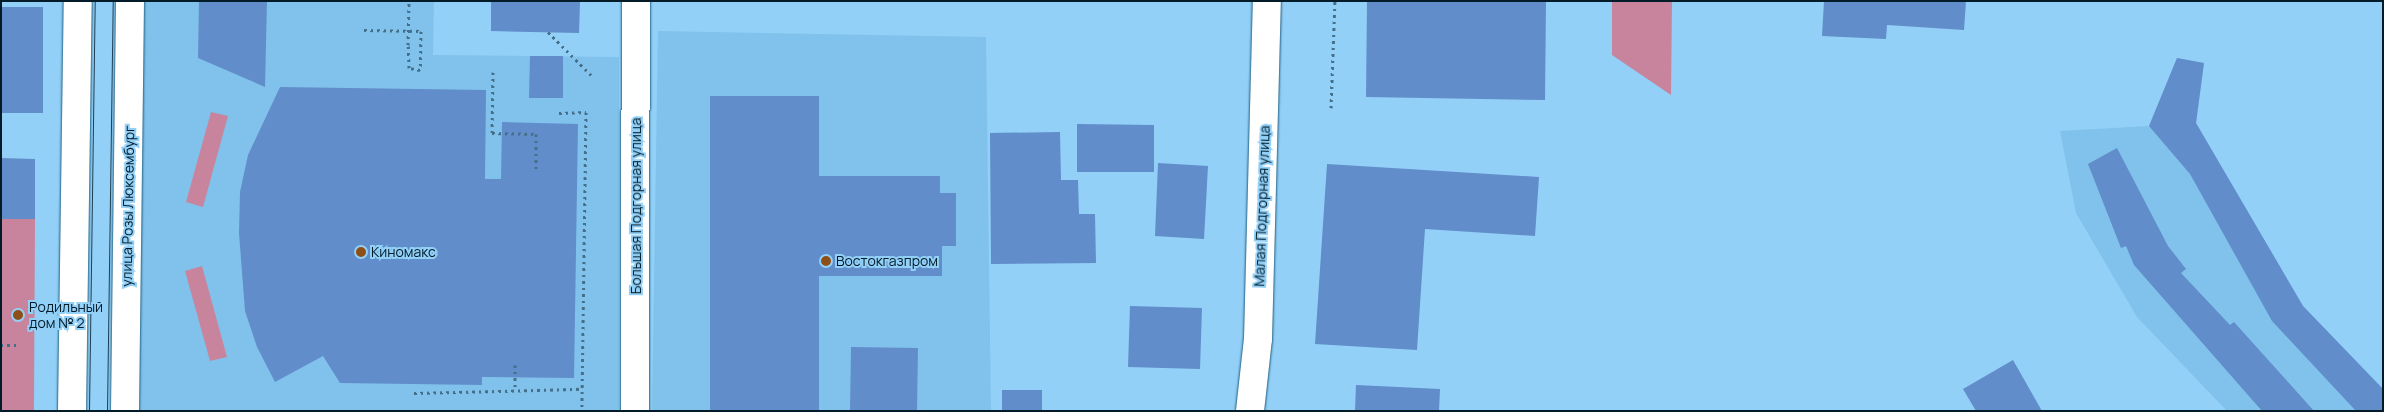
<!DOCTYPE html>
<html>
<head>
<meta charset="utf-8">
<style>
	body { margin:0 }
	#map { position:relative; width:2384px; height:412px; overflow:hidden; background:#92d0f7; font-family:Manrope,sans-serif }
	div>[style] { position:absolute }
	.built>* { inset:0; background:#80c2eb }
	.green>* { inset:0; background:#c7849c }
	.building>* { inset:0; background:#618dca }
	.path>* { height:3px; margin-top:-1.5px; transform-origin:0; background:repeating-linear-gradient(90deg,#456f89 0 2.5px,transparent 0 6.5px) }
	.roads { filter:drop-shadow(0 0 1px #1f5e80) drop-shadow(0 0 1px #1f5e80) }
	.minor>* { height:28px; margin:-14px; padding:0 14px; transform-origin:14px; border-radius:14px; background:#fff }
	.major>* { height:28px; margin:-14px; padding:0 14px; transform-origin:14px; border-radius:14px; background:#fff }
	.tram>* { height:1px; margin:-0.5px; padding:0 0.5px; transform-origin:0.5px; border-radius:0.5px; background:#1f3f52 }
	.path-bridge>* { height:3px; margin-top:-1.5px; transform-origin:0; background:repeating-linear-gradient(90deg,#456f89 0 2.5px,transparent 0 6.5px) }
	.dots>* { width:14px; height:14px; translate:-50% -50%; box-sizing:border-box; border:2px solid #92d0f7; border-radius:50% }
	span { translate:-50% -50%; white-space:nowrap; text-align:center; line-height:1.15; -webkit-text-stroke:4px #92d0f7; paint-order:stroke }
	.street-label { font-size:14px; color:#021b29 }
	.poi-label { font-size:14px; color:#021b29 }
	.left { translate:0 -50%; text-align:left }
	.frame { position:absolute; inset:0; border:2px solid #021b29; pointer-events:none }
</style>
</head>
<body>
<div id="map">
	<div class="built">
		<div style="clip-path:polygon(141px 1px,434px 1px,433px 55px,619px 57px,619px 411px,139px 411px)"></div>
		<div style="clip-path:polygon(658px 31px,986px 37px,991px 411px,652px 411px)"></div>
		<div style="clip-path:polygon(2177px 58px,2204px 63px,2196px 123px,2303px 306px,2383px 389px,2383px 411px,2227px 411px,2137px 317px,2076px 213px,2060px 131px,2149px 126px)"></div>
	</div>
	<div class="green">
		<div style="clip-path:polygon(1612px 1px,1672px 1px,1671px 95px,1612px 55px)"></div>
		<div style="clip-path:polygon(211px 112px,228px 116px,203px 207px,186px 202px)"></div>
		<div style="clip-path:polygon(1px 219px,35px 219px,34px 411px,1px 411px)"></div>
		<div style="clip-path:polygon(202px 266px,227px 357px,210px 361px,185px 271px)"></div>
	</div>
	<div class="building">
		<div style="clip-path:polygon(199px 1px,267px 1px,265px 87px,198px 58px)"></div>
		<div style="clip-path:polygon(491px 1px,580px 1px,579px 33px,491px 31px)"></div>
		<div style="clip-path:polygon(1367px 1px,1546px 1px,1545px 100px,1366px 97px)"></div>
		<div style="clip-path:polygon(1824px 1px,1966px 1px,1964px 30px,1887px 25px,1886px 39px,1822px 36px)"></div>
		<div style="clip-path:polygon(1px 7px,43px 7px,43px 113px,1px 113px)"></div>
		<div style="clip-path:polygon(530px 56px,563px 56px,563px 98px,529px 98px)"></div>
		<div style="clip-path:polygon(2177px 58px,2204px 63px,2196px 123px,2303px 306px,2383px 389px,2383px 411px,2356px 411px,2272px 321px,2190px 174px,2149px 126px)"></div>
		<div style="clip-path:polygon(280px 87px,486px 90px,485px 179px,501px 179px,502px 122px,578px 124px,574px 378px,482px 377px,482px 385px,340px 383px,323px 356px,275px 382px,257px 347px,245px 311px,239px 233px,240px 192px,248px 155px)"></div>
		<div style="clip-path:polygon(710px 96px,819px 96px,819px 176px,940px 176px,940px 193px,956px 193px,956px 246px,942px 246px,942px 276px,819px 276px,819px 411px,710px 411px)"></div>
		<div style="clip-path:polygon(1077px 124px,1154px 125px,1154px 172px,1077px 172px)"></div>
		<div style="clip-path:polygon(1060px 132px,1061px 180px,1078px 180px,1079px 214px,1095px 214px,1096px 263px,991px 264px,990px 133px)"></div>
		<div style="clip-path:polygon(2117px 148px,2168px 246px,2186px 269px,2181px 273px,2230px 325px,2234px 322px,2314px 411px,2262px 411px,2134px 265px,2126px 246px,2121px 248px,2088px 164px)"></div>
		<div style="clip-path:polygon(1px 158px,35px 159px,35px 219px,1px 219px)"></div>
		<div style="clip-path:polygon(1158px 163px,1208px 166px,1204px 239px,1155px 236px)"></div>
		<div style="clip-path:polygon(1327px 164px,1539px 177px,1535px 236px,1425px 229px,1417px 350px,1315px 344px)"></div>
		<div style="clip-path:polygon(1130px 306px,1202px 308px,1200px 369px,1128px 367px)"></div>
		<div style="clip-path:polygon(851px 347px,918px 348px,917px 411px,850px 411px)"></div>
		<div style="clip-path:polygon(2013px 360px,2042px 411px,1976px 411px,1963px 389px)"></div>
		<div style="clip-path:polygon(1356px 385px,1440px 389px,1439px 411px,1355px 411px)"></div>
		<div style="clip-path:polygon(1002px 390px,1042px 390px,1042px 411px,1002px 411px)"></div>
	</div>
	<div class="path">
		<div style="left:364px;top:30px;width:57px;rotate:1deg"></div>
		<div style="left:421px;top:31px;width:39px;rotate:91deg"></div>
		<div style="left:420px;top:70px;width:11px;rotate:-170deg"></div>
		<div style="left:409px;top:68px;width:23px;rotate:-92deg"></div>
		<div style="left:548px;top:32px;width:64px;rotate:45deg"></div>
		<div style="left:493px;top:72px;width:61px;rotate:90.9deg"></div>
		<div style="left:492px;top:133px;width:44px;rotate:1.3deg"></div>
		<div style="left:536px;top:134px;width:35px;rotate:90deg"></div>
		<div style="left:1331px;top:108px;width:107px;rotate:-87.9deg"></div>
		<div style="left:559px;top:113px;width:27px;rotate:-2deg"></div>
		<div style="left:586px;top:112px;width:299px;rotate:90.8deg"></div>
		<div style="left:1px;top:345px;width:15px"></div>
		<div style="left:515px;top:387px;width:22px;rotate:-90deg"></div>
		<div style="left:414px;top:393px;width:169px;rotate:-1.4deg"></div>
	</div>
	<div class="roads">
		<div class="minor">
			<div style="left:635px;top:411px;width:410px;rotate:-89.9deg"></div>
			<div style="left:1250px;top:411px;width:72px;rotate:-83.7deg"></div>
			<div style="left:1258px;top:339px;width:338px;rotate:-88.5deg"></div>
		</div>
		<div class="major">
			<div style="left:72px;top:411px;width:410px;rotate:-89.2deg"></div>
			<div style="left:125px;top:411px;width:410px;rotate:-89.3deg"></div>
		</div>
	</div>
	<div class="tram">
		<div style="left:89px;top:411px;width:410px;rotate:-89.2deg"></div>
		<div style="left:107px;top:411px;width:410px;rotate:-89.2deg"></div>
	</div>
	<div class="path-bridge">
		<div style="left:408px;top:45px;width:44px;rotate:-88.7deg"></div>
	</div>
	<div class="dots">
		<div style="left:361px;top:252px;background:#8e4f17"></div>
		<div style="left:826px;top:261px;background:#8e4f17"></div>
		<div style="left:18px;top:315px;background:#8e4f17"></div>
	</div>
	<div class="street-label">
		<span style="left:128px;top:206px;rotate:-89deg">улица Розы Люксембург</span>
		<span style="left:636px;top:206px;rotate:-90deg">Большая Подгорная улица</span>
		<span style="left:1262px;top:206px;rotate:-88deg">Малая Подгорная улица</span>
	</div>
	<div class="poi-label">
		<span class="left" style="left:371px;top:252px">Киномакс</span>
		<span class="left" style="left:836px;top:261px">Востокгазпром</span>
		<span class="left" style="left:29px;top:315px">Родильный<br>дом № 2</span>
	</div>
	<div class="frame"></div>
</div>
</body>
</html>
